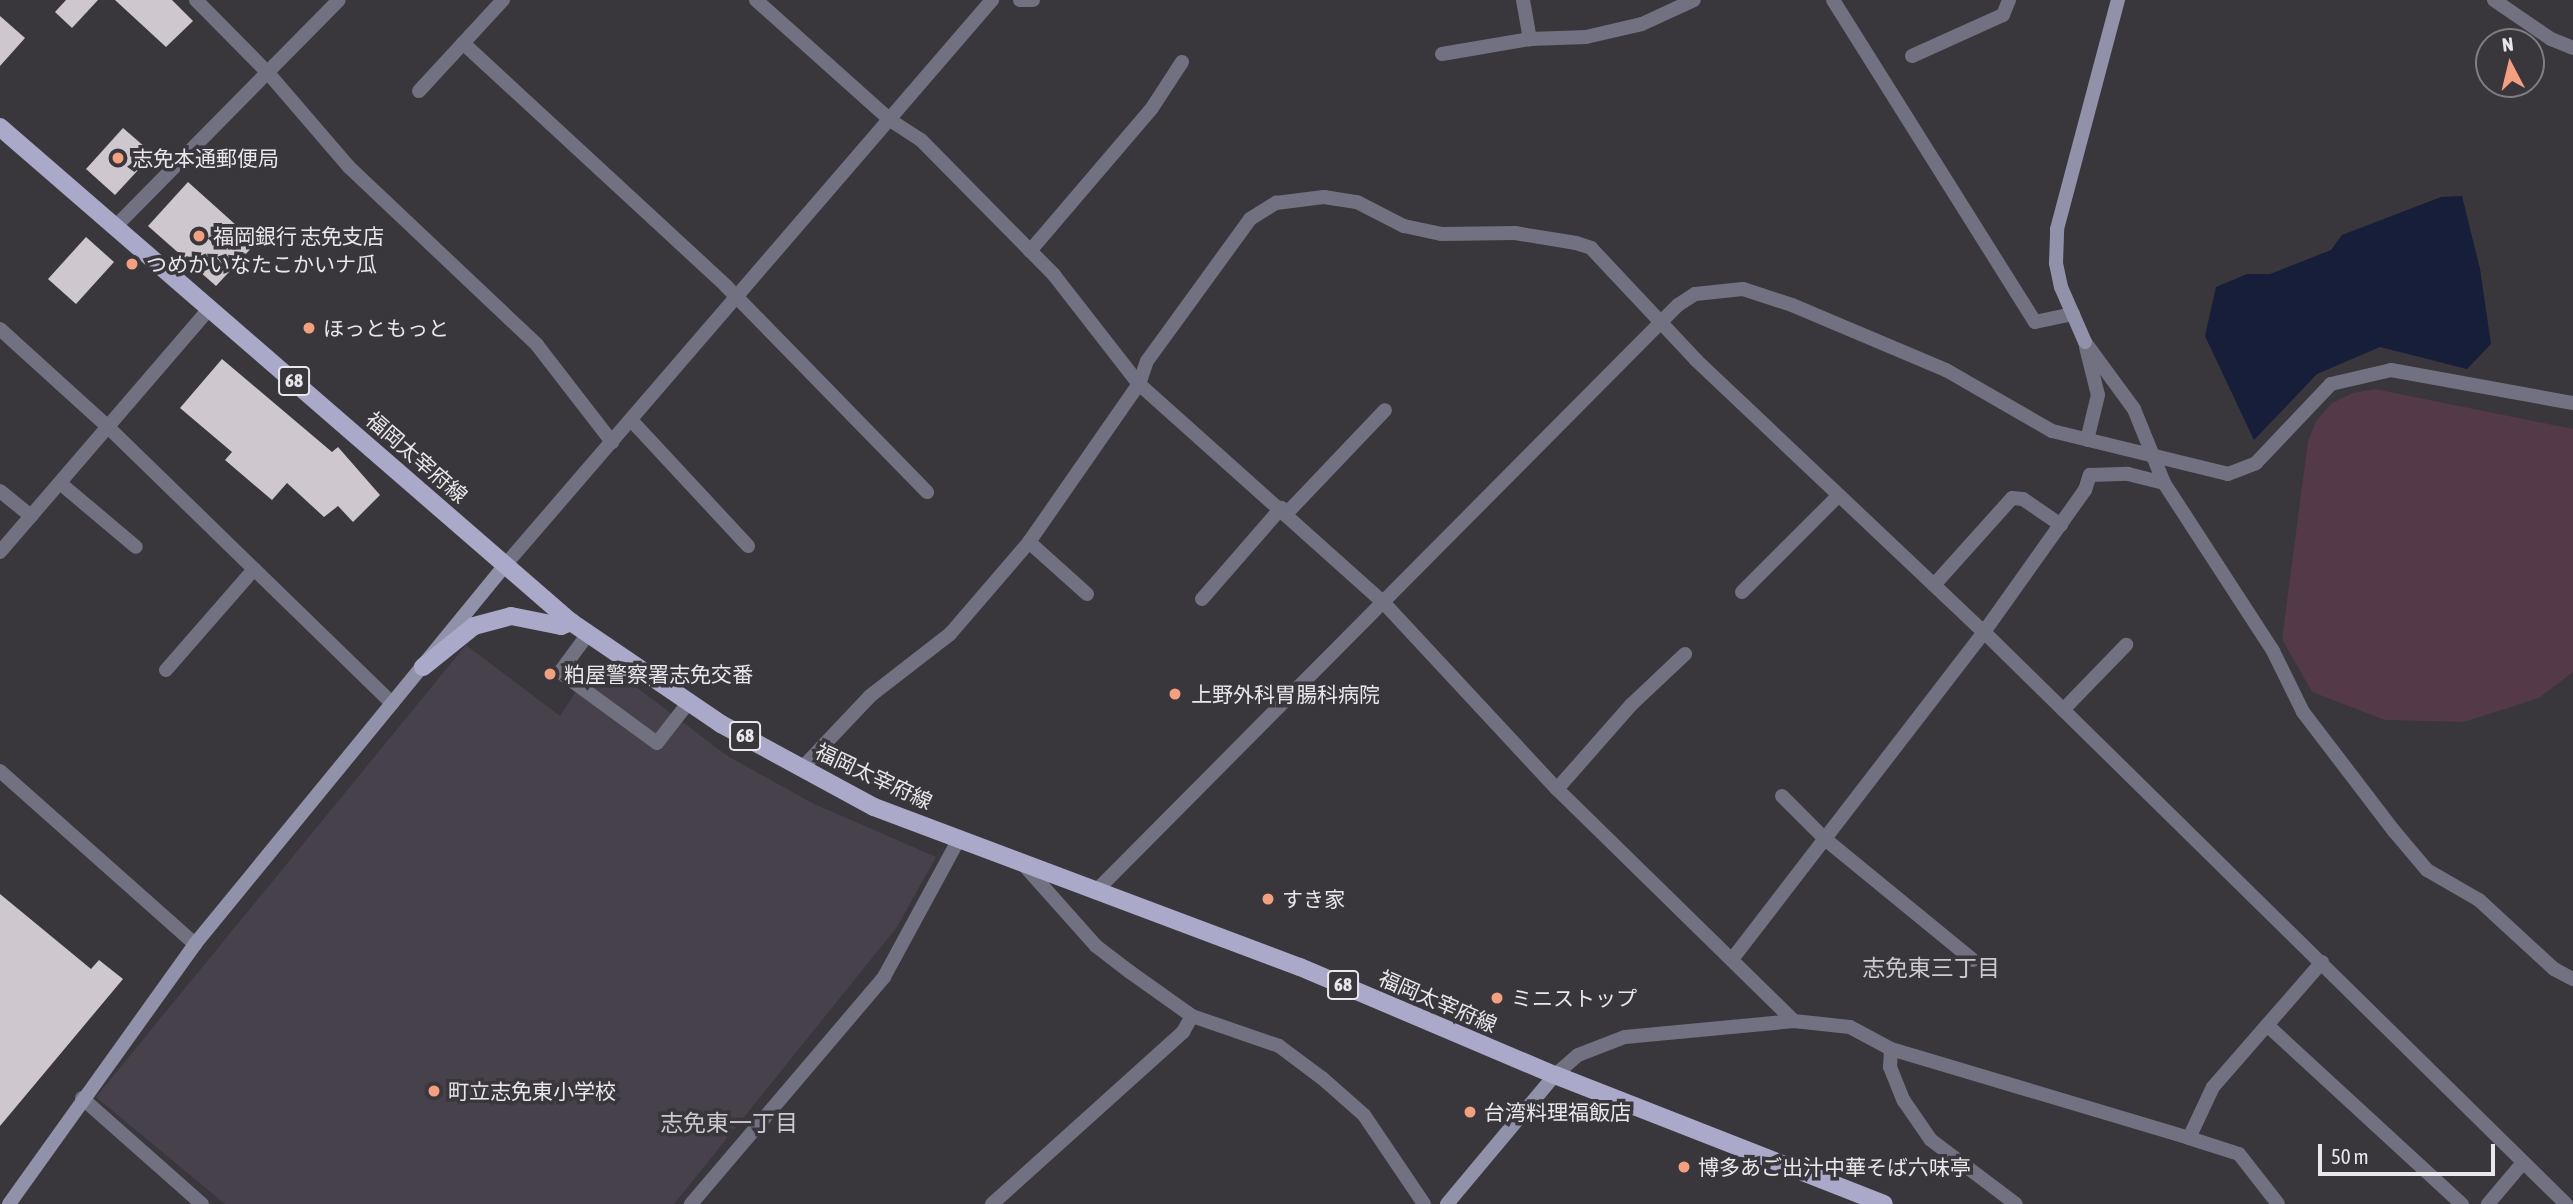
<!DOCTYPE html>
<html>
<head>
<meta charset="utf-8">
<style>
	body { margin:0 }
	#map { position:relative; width:2573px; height:1204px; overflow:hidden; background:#39363c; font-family:"Asap Condensed","Noto Sans JP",sans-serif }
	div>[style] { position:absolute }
	.built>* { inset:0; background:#47414c }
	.green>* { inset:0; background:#543948 }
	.water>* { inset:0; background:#161e39 }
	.building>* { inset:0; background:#cec8ce }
	.lane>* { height:14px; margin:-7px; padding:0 7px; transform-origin:7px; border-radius:7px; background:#727181 }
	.street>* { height:14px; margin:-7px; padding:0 7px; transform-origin:7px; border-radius:7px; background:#727181 }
	.secondary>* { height:14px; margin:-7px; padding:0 7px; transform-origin:7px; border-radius:7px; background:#9291aa }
	.primary>* { height:18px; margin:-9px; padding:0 9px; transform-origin:9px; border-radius:9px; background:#aba9c9 }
	.dots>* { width:19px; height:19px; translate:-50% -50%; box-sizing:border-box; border:4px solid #39363c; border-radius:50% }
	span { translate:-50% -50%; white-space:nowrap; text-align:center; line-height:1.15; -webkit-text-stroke:7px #39363c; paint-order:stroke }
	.shield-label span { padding:2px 5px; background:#39363c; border:2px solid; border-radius:5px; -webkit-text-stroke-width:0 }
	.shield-label { font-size:19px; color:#e9e7eb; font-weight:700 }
	.poi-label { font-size:21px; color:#e9e7eb }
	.left { translate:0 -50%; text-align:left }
	.street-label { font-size:21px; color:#e9e7eb }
	.neighbourhood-label { font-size:23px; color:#ccc9d0 }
	.north { position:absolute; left:2475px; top:28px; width:70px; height:70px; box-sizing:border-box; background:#39363c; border:2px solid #7f7d82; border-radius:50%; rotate:353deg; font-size:19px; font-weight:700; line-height:28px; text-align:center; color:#e9e7eb }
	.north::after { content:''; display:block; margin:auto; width:24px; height:32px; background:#f2a07f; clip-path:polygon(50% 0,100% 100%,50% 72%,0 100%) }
	.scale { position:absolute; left:2318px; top:1144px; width:177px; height:32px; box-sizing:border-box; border:4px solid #e9e7eb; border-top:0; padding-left:9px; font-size:21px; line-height:24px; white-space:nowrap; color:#e9e7eb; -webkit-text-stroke:5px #39363c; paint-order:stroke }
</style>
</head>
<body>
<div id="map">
	<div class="built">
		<div style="clip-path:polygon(466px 645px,560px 716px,589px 671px,611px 668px,726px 755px,812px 803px,936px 857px,897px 927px,674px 1204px,225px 1204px,96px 1097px)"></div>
	</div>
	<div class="green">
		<div style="clip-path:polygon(2375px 389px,2573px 429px,2573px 672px,2539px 698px,2464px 722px,2385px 720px,2312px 692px,2282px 639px,2308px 441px,2317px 420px,2332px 403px,2353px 393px)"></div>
	</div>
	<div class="water">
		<div style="clip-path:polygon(2462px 196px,2480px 269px,2491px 344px,2467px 369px,2380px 347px,2317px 374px,2254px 440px,2205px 336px,2216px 287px,2247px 274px,2270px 274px,2331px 250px,2342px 235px,2441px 197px)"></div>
	</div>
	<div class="building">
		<div style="clip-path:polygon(66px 0,98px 0,72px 28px,55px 12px)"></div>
		<div style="clip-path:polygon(115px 0,172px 0,193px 21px,166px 47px)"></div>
		<div style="clip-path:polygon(0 16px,25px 38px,0 66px)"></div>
		<div style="clip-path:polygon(123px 128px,153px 154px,115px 195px,86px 169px)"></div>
		<div style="clip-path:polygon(188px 182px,256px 243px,216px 286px,148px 226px)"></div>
		<div style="clip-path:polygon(86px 237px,114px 262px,76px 304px,48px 279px)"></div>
		<div style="clip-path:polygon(222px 359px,332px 452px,338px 447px,380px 495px,353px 522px,338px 506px,324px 517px,287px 483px,272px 500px,225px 460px,232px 452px,180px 408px)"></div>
		<div style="clip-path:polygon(0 894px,91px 969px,99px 960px,123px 979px,0 1126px)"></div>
	</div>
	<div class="lane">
		<div style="left:109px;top:428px;width:395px;rotate:44.2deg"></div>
		<div style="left:2164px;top:483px;width:200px;rotate:57deg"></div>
		<div style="left:2273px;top:651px;width:68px;rotate:63.8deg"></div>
		<div style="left:2303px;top:712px;width:150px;rotate:52.6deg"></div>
		<div style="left:2394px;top:831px;width:51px;rotate:49.8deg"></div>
		<div style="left:2427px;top:870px;width:60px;rotate:30deg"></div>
		<div style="left:2479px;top:900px;width:102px;rotate:42.6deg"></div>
		<div style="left:2554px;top:969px;width:21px;rotate:28deg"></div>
		<div style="left:1934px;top:585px;width:117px;rotate:-48.1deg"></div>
		<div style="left:2012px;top:498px;width:11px;rotate:5deg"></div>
		<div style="left:2023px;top:499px;width:46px;rotate:34.4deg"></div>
		<div style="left:1742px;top:592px;width:137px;rotate:-45deg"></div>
		<div style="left:588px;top:634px;width:47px;rotate:126.4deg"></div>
		<div style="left:560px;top:672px;width:120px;rotate:36.2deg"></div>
		<div style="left:657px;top:743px;width:51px;rotate:-52.2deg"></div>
		<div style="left:1557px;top:789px;width:113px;rotate:-48.6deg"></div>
		<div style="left:1632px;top:704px;width:73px;rotate:-43.3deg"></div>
		<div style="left:2189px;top:1138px;width:52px;rotate:17.7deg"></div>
		<div style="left:2239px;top:1154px;width:63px;rotate:52deg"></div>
	</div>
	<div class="street">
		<div style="left:196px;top:0;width:104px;rotate:45.4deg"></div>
		<div style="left:269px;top:74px;width:123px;rotate:49.3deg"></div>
		<div style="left:349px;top:167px;width:259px;rotate:43.4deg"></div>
		<div style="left:537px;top:345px;width:123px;rotate:52.3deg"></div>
		<div style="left:756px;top:0;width:180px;rotate:41.8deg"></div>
		<div style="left:890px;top:120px;width:37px;rotate:33deg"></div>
		<div style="left:921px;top:140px;width:190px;rotate:45.4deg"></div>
		<div style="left:1054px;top:275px;width:138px;rotate:52.1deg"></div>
		<div style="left:1139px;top:384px;width:327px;rotate:41.8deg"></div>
		<div style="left:1383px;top:602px;width:255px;rotate:47.1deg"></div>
		<div style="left:1557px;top:789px;width:332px;rotate:44.4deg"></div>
		<div style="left:1020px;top:0;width:13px"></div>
		<div style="left:1523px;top:0;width:40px;rotate:80deg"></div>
		<div style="left:1530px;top:39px;width:56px;rotate:-2deg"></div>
		<div style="left:1586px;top:37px;width:57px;rotate:-13.1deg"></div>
		<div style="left:1642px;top:24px;width:57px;rotate:-24.8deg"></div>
		<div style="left:1833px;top:0;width:380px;rotate:57.9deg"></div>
		<div style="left:2035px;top:322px;width:39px;rotate:-12deg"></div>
		<div style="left:2494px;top:0;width:69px;rotate:34.4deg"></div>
		<div style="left:2551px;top:39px;width:24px;rotate:22deg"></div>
		<div style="left:463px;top:43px;width:358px;rotate:42.7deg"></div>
		<div style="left:726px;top:286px;width:288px;rotate:45.7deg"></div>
		<div style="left:1442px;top:54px;width:89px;rotate:-9.7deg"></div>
		<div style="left:1912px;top:56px;width:100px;rotate:-24.3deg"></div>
		<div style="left:2003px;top:15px;width:16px;rotate:-68deg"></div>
		<div style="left:419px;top:91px;width:124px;rotate:-47.3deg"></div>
		<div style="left:116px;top:226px;width:317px;rotate:-45.4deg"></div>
		<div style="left:1030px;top:251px;width:188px;rotate:-49.5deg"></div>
		<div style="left:1152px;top:108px;width:55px;rotate:-56.9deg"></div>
		<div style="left:0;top:329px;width:147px;rotate:42.2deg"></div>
		<div style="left:2086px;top:347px;width:49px;rotate:76deg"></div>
		<div style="left:2098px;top:395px;width:46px;rotate:103.7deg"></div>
		<div style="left:631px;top:420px;width:172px;rotate:47.1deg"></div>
		<div style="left:60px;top:483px;width:99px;rotate:40.1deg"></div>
		<div style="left:0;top:491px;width:40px;rotate:39deg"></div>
		<div style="left:1287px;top:513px;width:142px;rotate:-46.4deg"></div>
		<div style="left:1029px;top:542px;width:78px;rotate:41.9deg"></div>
		<div style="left:0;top:552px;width:322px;rotate:-49.3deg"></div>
		<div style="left:506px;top:564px;width:745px;rotate:-49.25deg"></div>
		<div style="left:1202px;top:599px;width:121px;rotate:-49deg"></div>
		<div style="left:166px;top:670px;width:134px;rotate:-48.9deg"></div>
		<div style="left:2063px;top:710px;width:91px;rotate:-45.9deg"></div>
		<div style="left:802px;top:768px;width:99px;rotate:-46.6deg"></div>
		<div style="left:870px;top:696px;width:101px;rotate:-37.8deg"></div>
		<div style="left:950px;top:634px;width:121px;rotate:-49.3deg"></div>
		<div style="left:1029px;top:542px;width:193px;rotate:-55.2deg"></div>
		<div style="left:1139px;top:384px;width:24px;rotate:-71deg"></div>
		<div style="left:1147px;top:361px;width:175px;rotate:-54deg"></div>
		<div style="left:1250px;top:219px;width:31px;rotate:-32deg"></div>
		<div style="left:1276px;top:203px;width:48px;rotate:-7.1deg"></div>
		<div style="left:1324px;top:197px;width:33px;rotate:9deg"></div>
		<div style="left:1357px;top:202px;width:53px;rotate:27.1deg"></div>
		<div style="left:1404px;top:226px;width:39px;rotate:12deg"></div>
		<div style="left:1442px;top:234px;width:73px;rotate:-0.8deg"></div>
		<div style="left:1515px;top:233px;width:62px;rotate:9.3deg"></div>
		<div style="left:1576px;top:243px;width:16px;rotate:18deg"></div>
		<div style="left:1591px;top:248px;width:154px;rotate:46.8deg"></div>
		<div style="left:1696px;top:360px;width:396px;rotate:43.4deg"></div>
		<div style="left:1984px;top:632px;width:816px;rotate:44.5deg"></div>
		<div style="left:0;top:771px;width:261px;rotate:41.6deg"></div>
		<div style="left:1782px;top:796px;width:61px;rotate:45deg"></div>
		<div style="left:1825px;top:839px;width:191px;rotate:39.3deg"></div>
		<div style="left:1023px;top:864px;width:110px;rotate:48.3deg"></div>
		<div style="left:1096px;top:946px;width:43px;rotate:37.4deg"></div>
		<div style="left:1130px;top:972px;width:76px;rotate:35.4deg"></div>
		<div style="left:1192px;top:1016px;width:92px;rotate:19deg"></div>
		<div style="left:1279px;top:1046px;width:54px;rotate:36.7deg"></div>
		<div style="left:1322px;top:1078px;width:56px;rotate:41.4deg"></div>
		<div style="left:1364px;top:1115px;width:107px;rotate:56deg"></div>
		<div style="left:1096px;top:891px;width:826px;rotate:-45.2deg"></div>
		<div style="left:1678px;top:305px;width:20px;rotate:-33deg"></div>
		<div style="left:1695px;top:294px;width:48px;rotate:-5.9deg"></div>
		<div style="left:1743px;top:289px;width:52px;rotate:18.1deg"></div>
		<div style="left:1792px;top:305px;width:167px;rotate:22.9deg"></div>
		<div style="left:1946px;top:370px;width:122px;rotate:29.9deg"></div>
		<div style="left:2052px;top:431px;width:181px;rotate:13.7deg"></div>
		<div style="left:2228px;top:474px;width:30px;rotate:-21deg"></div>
		<div style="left:2256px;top:463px;width:109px;rotate:-46.5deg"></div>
		<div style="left:2331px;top:384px;width:62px;rotate:-13.1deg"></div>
		<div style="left:2391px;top:370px;width:185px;rotate:10.3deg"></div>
		<div style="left:1733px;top:958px;width:411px;rotate:-52.4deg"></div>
		<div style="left:1984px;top:632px;width:174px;rotate:-54.6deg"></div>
		<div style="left:2085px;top:490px;width:16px;rotate:-72deg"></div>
		<div style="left:2090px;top:475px;width:38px;rotate:-2deg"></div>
		<div style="left:2128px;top:474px;width:37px;rotate:14deg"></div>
		<div style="left:2164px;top:483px;width:80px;rotate:-112.1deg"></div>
		<div style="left:2134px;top:409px;width:83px;rotate:-126.2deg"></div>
		<div style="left:2267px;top:1025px;width:265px;rotate:42.6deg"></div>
		<div style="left:1891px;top:1049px;width:18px;rotate:93deg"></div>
		<div style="left:1890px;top:1067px;width:37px;rotate:68deg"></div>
		<div style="left:1904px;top:1101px;width:47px;rotate:55.3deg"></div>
		<div style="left:1931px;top:1140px;width:106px;rotate:37deg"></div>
		<div style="left:1555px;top:1075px;width:30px;rotate:-41deg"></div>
		<div style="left:1578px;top:1055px;width:50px;rotate:-21deg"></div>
		<div style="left:1625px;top:1037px;width:170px;rotate:-5.4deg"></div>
		<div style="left:1794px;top:1021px;width:56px;rotate:6.1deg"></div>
		<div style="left:1850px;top:1027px;width:47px;rotate:28.2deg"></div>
		<div style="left:1891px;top:1049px;width:311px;rotate:16.6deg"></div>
		<div style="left:2189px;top:1138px;width:56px;rotate:-64.8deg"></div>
		<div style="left:2213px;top:1087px;width:166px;rotate:-48.9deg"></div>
		<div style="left:82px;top:1098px;width:160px;rotate:41.5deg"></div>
		<div style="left:691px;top:1204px;width:298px;rotate:-49.6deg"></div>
		<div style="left:884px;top:977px;width:157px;rotate:-61.5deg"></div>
		<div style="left:992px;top:1204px;width:257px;rotate:-42deg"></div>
		<div style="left:1183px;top:1032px;width:18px;rotate:-61deg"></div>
		<div style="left:2488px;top:1204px;width:51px;rotate:-49.8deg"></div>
	</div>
	<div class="secondary">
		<div style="left:2085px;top:342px;width:60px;rotate:-113.6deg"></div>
		<div style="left:2061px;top:287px;width:25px;rotate:-102deg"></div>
		<div style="left:2056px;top:263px;width:34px;rotate:-88deg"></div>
		<div style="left:2057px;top:229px;width:237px;rotate:-75.1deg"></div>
		<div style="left:9px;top:1204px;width:320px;rotate:-54.4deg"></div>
		<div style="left:195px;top:944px;width:491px;rotate:-50.7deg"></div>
		<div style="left:1447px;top:1204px;width:168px;rotate:-50.1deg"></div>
	</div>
	<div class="primary">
		<div style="left:0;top:127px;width:756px;rotate:40.92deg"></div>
		<div style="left:571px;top:622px;width:181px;rotate:34.2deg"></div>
		<div style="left:721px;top:724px;width:174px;rotate:28.5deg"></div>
		<div style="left:874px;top:807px;width:455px;rotate:20.6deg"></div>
		<div style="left:1300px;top:967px;width:277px;rotate:23deg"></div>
		<div style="left:1555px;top:1075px;width:353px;rotate:21.4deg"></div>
		<div style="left:423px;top:667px;width:65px;rotate:-38.8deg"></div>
		<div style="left:474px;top:626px;width:38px;rotate:-15deg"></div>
		<div style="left:511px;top:616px;width:51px;rotate:11.3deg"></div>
		<div style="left:561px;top:626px;width:11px;rotate:-22deg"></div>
	</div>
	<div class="dots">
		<div style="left:118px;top:158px;background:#f2a07f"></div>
		<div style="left:199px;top:236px;background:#f2a07f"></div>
		<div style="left:132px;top:264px;background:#f2a07f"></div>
		<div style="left:309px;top:328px;background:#f2a07f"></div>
		<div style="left:550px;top:674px;background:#f2a07f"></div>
		<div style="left:1175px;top:694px;background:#f2a07f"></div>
		<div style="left:1268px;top:899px;background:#f2a07f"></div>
		<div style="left:1497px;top:998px;background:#f2a07f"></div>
		<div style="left:434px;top:1091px;background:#f2a07f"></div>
		<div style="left:1470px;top:1112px;background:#f2a07f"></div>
		<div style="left:1684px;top:1167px;background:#f2a07f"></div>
	</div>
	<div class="shield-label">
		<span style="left:294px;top:381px">68</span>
		<span style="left:745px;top:736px">68</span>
		<span style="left:1343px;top:985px">68</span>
	</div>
	<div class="poi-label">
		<span class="left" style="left:132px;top:158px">志免本通郵便局</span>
		<span class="left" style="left:213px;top:236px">福岡銀行 志免支店</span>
		<span class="left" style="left:146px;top:264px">つめかいなたこかいナ瓜</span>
		<span class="left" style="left:323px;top:328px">ほっともっと</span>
		<span class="left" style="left:564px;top:674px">粕屋警察署志免交番</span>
		<span class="left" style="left:1191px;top:694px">上野外科胃腸科病院</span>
		<span class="left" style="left:1282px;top:899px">すき家</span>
		<span class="left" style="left:1511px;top:998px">ミニストップ</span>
		<span class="left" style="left:448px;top:1091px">町立志免東小学校</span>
		<span class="left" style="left:1484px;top:1112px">台湾料理福飯店</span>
		<span class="left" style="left:1698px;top:1167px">博多あご出汁中華そば六味亭</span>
	</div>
	<div class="street-label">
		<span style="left:417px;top:457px;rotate:41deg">福岡太宰府線</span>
		<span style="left:874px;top:776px;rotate:25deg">福岡太宰府線</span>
		<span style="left:1438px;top:1001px;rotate:23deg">福岡太宰府線</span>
	</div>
	<div class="neighbourhood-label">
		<span style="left:1931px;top:968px">志免東三丁目</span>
		<span style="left:729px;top:1123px">志免東一丁目</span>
	</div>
	<div class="north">N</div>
	<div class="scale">50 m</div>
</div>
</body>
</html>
